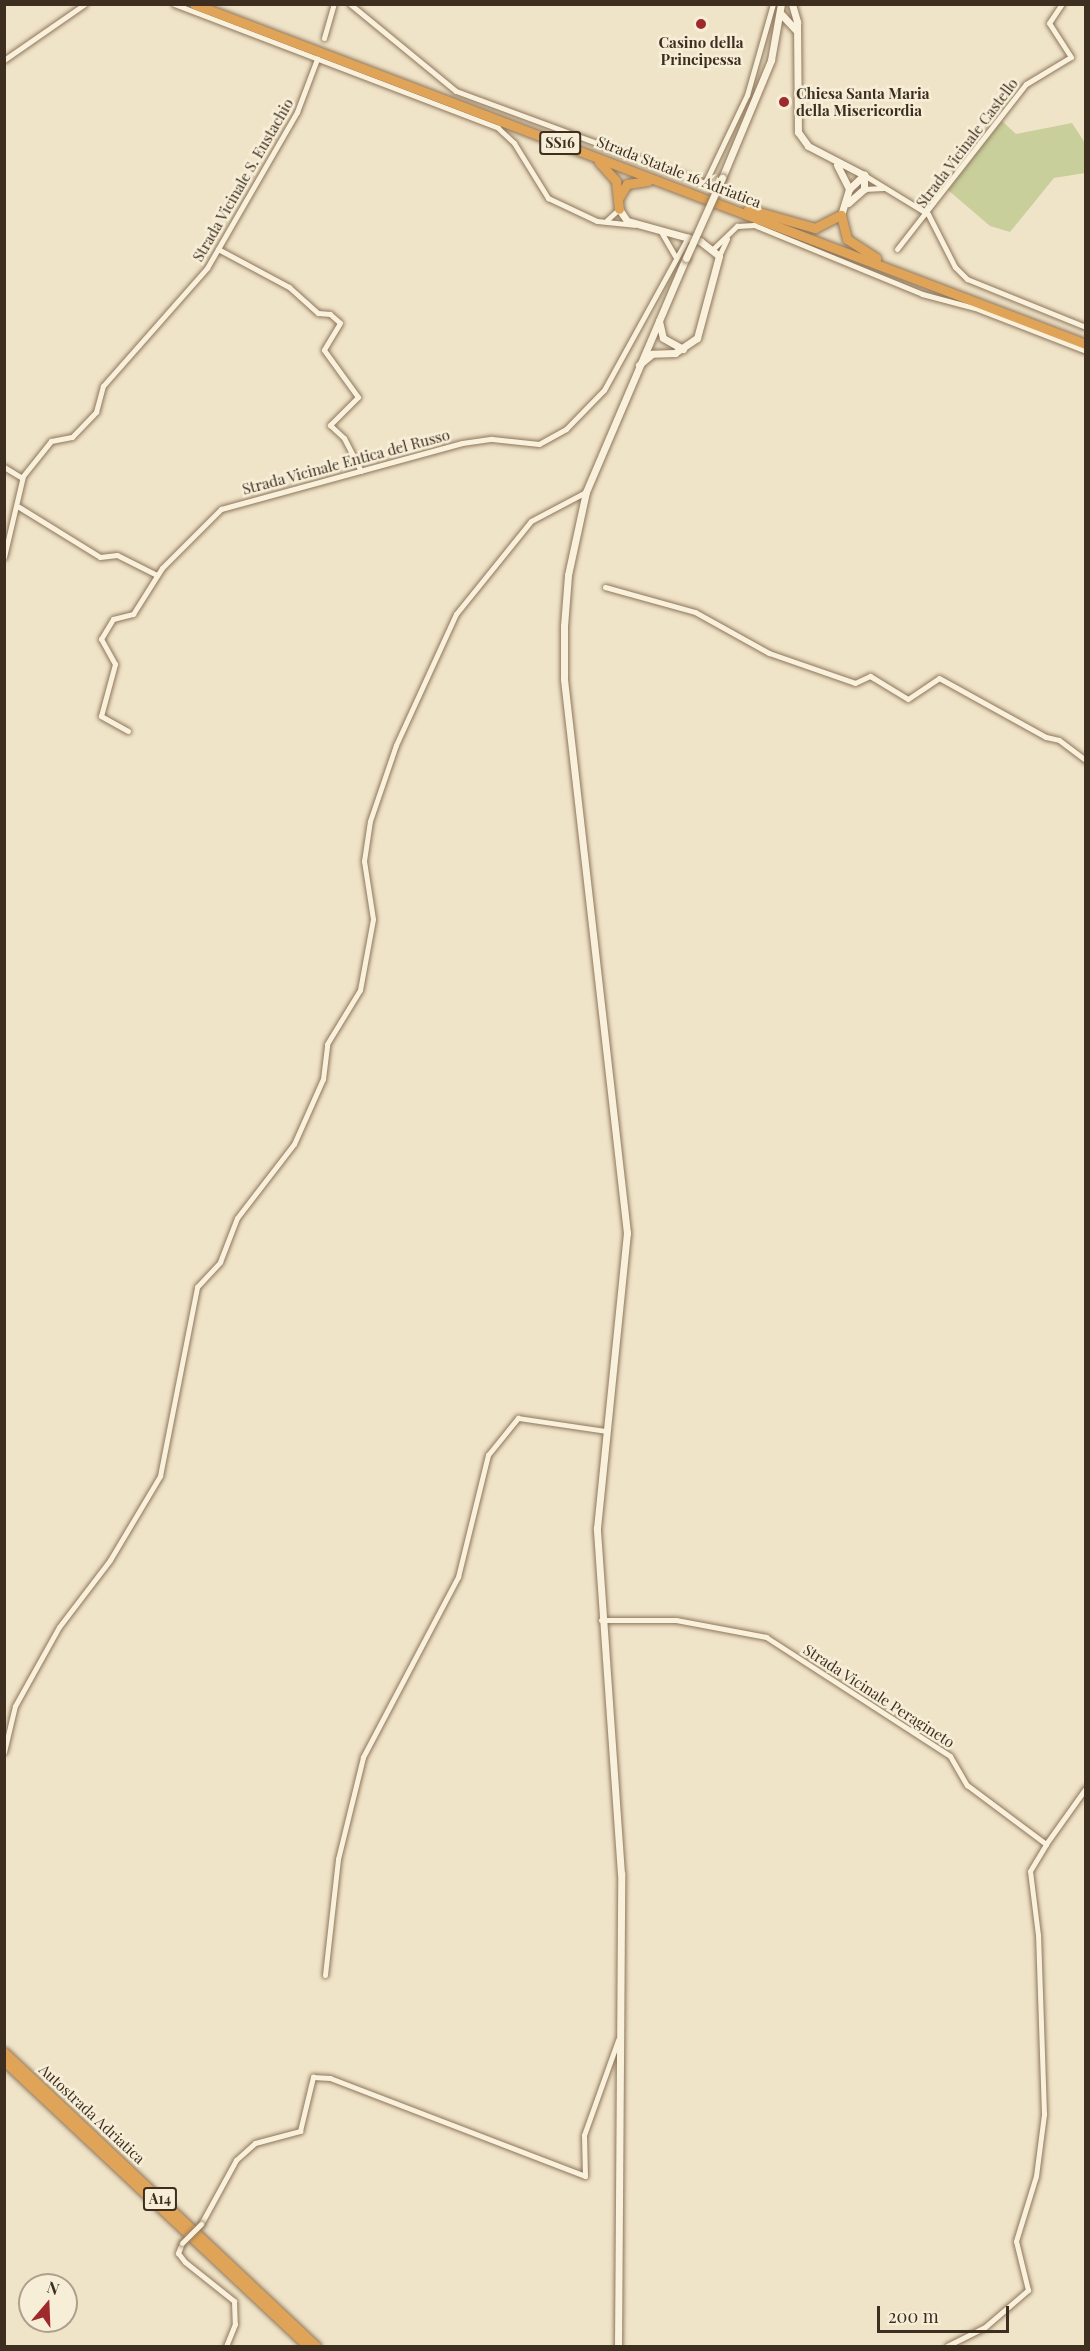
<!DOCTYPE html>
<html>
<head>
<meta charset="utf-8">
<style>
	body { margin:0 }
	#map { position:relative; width:1090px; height:2351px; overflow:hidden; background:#f0e4c8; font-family:"Playfair Display",serif }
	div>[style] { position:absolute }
	.green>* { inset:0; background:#c9cf9b }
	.roads { filter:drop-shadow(0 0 2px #8d765c) drop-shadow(0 0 2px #8d765c) }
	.street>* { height:5px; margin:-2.5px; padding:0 2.5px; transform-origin:2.5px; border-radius:2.5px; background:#faf1dc }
	.secondary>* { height:7px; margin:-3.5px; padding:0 3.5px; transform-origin:3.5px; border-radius:3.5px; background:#faf1dc }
	.highway>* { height:9px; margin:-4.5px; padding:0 4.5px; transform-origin:4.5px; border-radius:4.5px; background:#e0a458 }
	.bridges { filter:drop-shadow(0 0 2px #8d765c) drop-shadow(0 0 2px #8d765c) }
	.street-bridge>* { height:5px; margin:-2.5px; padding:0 2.5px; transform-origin:2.5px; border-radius:2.5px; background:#faf1dc }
	.secondary-bridge>* { height:7px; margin:-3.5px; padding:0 3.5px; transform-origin:3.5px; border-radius:3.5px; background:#faf1dc }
	.dots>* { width:16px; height:16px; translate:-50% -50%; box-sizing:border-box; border:3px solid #f7eed8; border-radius:50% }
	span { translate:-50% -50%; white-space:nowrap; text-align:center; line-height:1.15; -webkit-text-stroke:5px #f7eed8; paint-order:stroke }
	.shield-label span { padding:2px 4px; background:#f7eed8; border:2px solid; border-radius:4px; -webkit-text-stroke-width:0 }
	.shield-label { font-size:14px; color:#3d2e20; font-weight:700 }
	.poi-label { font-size:15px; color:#3d2e20; font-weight:700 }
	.left { translate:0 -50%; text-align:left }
	.street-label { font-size:15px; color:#3d2e20 }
	.frame { position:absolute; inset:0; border:6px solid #3d2e20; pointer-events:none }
	.north { position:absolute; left:18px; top:2273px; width:60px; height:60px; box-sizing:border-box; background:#f7eed8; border:2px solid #ada18e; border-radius:50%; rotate:19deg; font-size:16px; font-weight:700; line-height:24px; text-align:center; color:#3d2e20 }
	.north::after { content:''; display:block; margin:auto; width:21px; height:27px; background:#9e2a2b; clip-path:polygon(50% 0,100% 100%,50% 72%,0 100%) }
	.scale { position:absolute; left:877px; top:2306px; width:132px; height:27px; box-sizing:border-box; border:3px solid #3d2e20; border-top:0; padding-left:8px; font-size:18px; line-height:21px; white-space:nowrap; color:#3d2e20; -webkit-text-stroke:4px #f7eed8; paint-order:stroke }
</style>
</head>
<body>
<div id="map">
	<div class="green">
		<div style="clip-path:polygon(1002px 121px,1016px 134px,1072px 123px,1085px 143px,1085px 173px,1054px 178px,1010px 232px,990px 226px,948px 190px)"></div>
	</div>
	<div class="roads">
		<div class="street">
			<div style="left:174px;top:4px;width:347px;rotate:20.9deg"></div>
			<div style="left:498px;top:128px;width:22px;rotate:43deg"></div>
			<div style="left:514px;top:143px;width:65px;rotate:58.3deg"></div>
			<div style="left:548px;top:198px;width:54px;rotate:25.1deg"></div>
			<div style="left:597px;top:221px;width:37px;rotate:6deg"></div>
			<div style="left:350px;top:4px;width:137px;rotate:39.4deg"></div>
			<div style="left:456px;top:91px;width:265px;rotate:20.3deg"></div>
			<div style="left:705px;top:183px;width:98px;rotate:-64.5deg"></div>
			<div style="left:747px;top:95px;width:95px;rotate:-74.1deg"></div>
			<div style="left:324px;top:38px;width:35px;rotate:-74deg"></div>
			<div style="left:4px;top:60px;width:98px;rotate:-34.7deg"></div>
			<div style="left:864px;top:175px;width:75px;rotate:31.4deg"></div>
			<div style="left:928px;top:214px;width:59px;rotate:63deg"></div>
			<div style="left:955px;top:267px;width:17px;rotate:45deg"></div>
			<div style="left:967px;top:279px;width:128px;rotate:22deg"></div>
			<div style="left:864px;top:189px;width:19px;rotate:-3deg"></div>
			<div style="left:606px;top:221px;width:18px;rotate:-43deg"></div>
			<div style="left:660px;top:230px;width:30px;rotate:60deg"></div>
			<div style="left:714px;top:248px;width:32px;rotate:-44deg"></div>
			<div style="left:737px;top:226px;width:17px;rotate:-3deg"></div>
			<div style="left:754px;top:225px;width:182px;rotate:22.3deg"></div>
			<div style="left:922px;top:294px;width:55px;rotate:14.8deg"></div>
			<div style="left:975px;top:308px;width:119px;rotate:21.2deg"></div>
			<div style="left:218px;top:249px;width:81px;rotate:28.2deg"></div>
			<div style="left:289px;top:287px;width:39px;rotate:42deg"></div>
			<div style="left:318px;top:313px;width:12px;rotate:5deg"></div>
			<div style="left:330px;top:314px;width:13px;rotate:42deg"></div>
			<div style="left:340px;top:323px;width:31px;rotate:121deg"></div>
			<div style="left:324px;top:350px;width:58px;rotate:54.1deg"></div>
			<div style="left:358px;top:397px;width:40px;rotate:135deg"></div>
			<div style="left:330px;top:425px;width:19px;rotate:43deg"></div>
			<div style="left:344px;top:438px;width:37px;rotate:63deg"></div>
			<div style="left:897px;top:249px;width:209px;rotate:-52deg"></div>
			<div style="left:1026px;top:84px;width:52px;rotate:-31deg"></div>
			<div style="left:1071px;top:57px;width:40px;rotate:-122.9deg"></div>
			<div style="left:1049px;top:23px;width:23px;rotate:-56deg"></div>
			<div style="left:719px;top:256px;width:19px;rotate:-65deg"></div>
			<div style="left:4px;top:467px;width:21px;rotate:31deg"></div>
			<div style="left:19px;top:507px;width:95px;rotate:31.7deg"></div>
			<div style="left:100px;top:557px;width:17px;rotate:-7deg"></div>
			<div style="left:117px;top:555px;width:45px;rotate:26.6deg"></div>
			<div style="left:4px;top:557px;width:83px;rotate:-76.8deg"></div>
			<div style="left:23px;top:476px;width:45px;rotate:-51.3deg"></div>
			<div style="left:51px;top:441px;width:21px;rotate:-11deg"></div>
			<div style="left:72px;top:437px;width:35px;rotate:-46deg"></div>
			<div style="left:96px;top:412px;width:27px;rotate:-75deg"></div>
			<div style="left:103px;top:386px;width:157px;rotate:-48.6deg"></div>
			<div style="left:207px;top:268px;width:180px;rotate:-60deg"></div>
			<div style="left:297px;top:112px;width:57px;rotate:-69.3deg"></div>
			<div style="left:605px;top:587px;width:93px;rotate:15.5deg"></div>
			<div style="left:695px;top:612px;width:85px;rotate:29deg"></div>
			<div style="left:769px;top:653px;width:91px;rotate:19.2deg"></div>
			<div style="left:855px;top:683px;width:17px;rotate:-25deg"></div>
			<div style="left:870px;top:676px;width:44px;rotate:31.2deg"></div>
			<div style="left:908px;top:699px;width:37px;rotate:-34deg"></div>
			<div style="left:939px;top:678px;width:122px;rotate:28.9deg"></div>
			<div style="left:1046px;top:737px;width:13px;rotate:13deg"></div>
			<div style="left:1059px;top:740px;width:34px;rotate:37deg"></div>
			<div style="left:128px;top:731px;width:31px;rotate:-151deg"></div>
			<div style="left:101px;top:716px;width:54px;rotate:-74.9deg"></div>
			<div style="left:115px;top:664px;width:29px;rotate:-119deg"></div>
			<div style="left:101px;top:639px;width:23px;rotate:-59deg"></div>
			<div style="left:113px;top:619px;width:21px;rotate:-14deg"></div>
			<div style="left:133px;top:614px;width:54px;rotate:-57.8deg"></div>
			<div style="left:162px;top:568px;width:83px;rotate:-45deg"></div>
			<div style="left:221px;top:509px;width:250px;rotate:-15.3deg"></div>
			<div style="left:462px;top:443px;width:30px;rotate:-8deg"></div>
			<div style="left:492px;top:439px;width:47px;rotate:6.1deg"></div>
			<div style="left:539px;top:444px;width:31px;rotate:-29deg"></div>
			<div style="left:566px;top:429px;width:54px;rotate:-45.7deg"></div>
			<div style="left:604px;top:390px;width:175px;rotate:-61.2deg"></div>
			<div style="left:601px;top:1620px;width:75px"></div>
			<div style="left:676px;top:1620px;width:92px;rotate:10.7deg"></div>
			<div style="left:766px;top:1637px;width:219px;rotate:32.9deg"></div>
			<div style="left:950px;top:1756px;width:34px;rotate:60deg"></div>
			<div style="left:967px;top:1785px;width:99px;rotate:36.8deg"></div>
			<div style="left:1046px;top:1844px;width:69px;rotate:-54.5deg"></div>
			<div style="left:4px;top:1752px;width:47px;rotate:-76.6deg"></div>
			<div style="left:15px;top:1706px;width:90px;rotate:-60.9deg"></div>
			<div style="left:59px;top:1627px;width:84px;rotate:-52.7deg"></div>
			<div style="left:110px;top:1560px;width:98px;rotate:-59.2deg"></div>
			<div style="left:160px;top:1476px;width:193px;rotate:-78.9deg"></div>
			<div style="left:197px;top:1287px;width:34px;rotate:-47deg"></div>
			<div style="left:220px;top:1262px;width:47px;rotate:-68.9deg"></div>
			<div style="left:237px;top:1218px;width:93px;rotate:-52.4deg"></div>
			<div style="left:294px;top:1144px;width:71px;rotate:-66deg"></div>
			<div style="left:323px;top:1079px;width:35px;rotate:-83deg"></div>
			<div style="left:327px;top:1044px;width:63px;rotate:-58.6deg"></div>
			<div style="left:360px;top:990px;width:72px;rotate:-79.6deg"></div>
			<div style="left:373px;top:919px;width:59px;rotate:-98.8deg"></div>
			<div style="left:364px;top:861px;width:40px;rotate:-81.5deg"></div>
			<div style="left:370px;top:821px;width:80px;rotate:-71.1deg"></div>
			<div style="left:396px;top:745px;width:144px;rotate:-65.4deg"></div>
			<div style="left:456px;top:614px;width:119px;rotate:-51.1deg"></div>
			<div style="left:531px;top:521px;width:62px;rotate:-27.8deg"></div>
			<div style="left:325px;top:1975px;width:117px;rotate:-83.6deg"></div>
			<div style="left:338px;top:1859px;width:105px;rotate:-76.2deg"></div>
			<div style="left:363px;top:1757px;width:204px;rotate:-62.2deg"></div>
			<div style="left:458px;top:1577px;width:126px;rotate:-76.2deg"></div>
			<div style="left:488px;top:1455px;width:48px;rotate:-51deg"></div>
			<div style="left:518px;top:1418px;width:89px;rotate:8.4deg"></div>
			<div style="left:201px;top:2224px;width:73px;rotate:-61.3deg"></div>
			<div style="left:236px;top:2160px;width:25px;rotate:-42deg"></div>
			<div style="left:255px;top:2143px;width:47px;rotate:-14.9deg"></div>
			<div style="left:300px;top:2131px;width:56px;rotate:-76.5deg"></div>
			<div style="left:313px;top:2077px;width:17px;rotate:3deg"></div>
			<div style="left:330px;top:2078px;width:273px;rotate:21deg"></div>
			<div style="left:585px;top:2176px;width:41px;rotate:-91.4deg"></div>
			<div style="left:584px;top:2135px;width:101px;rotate:-70.3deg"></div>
			<div style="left:182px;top:2243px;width:11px;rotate:112deg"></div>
			<div style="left:178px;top:2253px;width:11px;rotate:52deg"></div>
			<div style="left:185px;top:2262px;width:63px;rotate:38.5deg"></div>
			<div style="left:234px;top:2301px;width:23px;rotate:88deg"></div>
			<div style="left:235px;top:2324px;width:24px;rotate:112deg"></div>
			<div style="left:947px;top:2346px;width:42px;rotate:-26.6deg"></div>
			<div style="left:985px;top:2327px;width:57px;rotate:-40.7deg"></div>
			<div style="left:1028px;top:2290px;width:50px;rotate:-103.8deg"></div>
			<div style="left:1016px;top:2241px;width:68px;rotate:-72.9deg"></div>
			<div style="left:1036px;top:2176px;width:63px;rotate:-82.6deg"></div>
			<div style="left:1044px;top:2114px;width:179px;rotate:-91.9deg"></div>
			<div style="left:1038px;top:1935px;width:64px;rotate:-97.1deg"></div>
			<div style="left:1030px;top:1871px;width:31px;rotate:-59deg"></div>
		</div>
		<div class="secondary">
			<div style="left:792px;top:4px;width:19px;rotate:74deg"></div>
			<div style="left:797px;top:22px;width:110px;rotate:89.5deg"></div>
			<div style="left:798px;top:132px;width:17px;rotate:54deg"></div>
			<div style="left:808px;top:146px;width:63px;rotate:27.4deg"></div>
			<div style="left:781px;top:14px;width:22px;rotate:47deg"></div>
			<div style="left:837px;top:165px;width:27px;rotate:63deg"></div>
			<div style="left:849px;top:189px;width:27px;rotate:107deg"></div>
			<div style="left:722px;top:178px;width:128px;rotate:-67.4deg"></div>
			<div style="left:771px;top:60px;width:57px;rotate:-79.9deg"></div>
			<div style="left:849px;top:189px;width:21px;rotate:-43deg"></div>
			<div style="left:848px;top:203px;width:21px;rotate:-41deg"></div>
			<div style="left:864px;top:189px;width:14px;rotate:-90deg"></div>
			<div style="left:619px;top:209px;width:14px;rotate:56deg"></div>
			<div style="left:627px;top:221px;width:76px;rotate:15.3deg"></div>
			<div style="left:700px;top:241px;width:24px;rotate:38deg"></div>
			<div style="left:719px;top:256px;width:85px;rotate:105deg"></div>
			<div style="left:697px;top:338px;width:27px;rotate:146deg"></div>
			<div style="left:675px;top:353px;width:23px;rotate:178deg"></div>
			<div style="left:652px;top:354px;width:17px;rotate:140deg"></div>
			<div style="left:659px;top:321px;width:17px;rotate:77deg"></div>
			<div style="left:663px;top:338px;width:23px;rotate:29deg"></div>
			<div style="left:618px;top:2346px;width:472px;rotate:-89.6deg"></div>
			<div style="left:621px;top:1874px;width:347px;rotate:-94deg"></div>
			<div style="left:597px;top:1528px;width:297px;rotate:-84.2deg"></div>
			<div style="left:627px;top:1233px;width:558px;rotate:-96.49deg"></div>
			<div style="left:564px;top:679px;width:53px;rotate:-90deg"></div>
			<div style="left:564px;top:626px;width:51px;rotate:-85.5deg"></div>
			<div style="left:568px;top:575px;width:85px;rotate:-77.8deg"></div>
			<div style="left:586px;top:492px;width:254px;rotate:-66.9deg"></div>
		</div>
		<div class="highway">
			<div style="left:194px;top:4px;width:955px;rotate:20.87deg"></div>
			<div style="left:599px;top:162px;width:25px;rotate:48deg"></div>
			<div style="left:616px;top:181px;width:28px;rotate:84deg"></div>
			<div style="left:618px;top:199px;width:17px;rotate:-59deg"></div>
			<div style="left:627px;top:184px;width:21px;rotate:-8deg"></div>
			<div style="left:748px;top:209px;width:70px;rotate:15.8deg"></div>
			<div style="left:815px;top:228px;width:29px;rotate:-27deg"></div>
			<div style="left:841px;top:215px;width:25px;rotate:76deg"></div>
			<div style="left:847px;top:239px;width:35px;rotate:33deg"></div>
			<div style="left:4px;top:2052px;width:429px;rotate:43.3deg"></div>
			<div style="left:4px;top:2061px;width:416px;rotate:43.2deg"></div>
		</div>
	</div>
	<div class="bridges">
		<div class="street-bridge">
			<div style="left:182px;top:2243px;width:27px;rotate:-45deg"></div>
		</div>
		<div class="secondary-bridge">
			<div style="left:686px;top:258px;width:88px;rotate:-65.8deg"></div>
		</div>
	</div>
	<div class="dots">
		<div style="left:701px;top:24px;background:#9e2a2b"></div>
		<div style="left:784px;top:102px;background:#9e2a2b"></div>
	</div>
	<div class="shield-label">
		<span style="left:560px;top:143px">SS16</span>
		<span style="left:160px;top:2199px">A14</span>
	</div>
	<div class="poi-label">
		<span style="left:701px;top:51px">Casino della<br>Principessa</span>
		<span class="left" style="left:796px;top:102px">Chiesa Santa Maria<br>della Misericordia</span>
	</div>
	<div class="street-label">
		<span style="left:967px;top:143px;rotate:-53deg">Strada Vicinale Castello</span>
		<span style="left:679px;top:172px;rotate:21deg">Strada Statale 16 Adriatica</span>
		<span style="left:243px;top:180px;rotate:-60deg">Strada Vicinale S. Eustachio</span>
		<span style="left:346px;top:462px;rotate:-15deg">Strada Vicinale Entica del Russo</span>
		<span style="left:879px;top:1696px;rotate:33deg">Strada Vicinale Peragineto</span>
		<span style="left:92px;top:2114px;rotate:43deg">Autostrada Adriatica</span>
	</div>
	<div class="frame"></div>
	<div class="north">N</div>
	<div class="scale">200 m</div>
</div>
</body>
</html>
